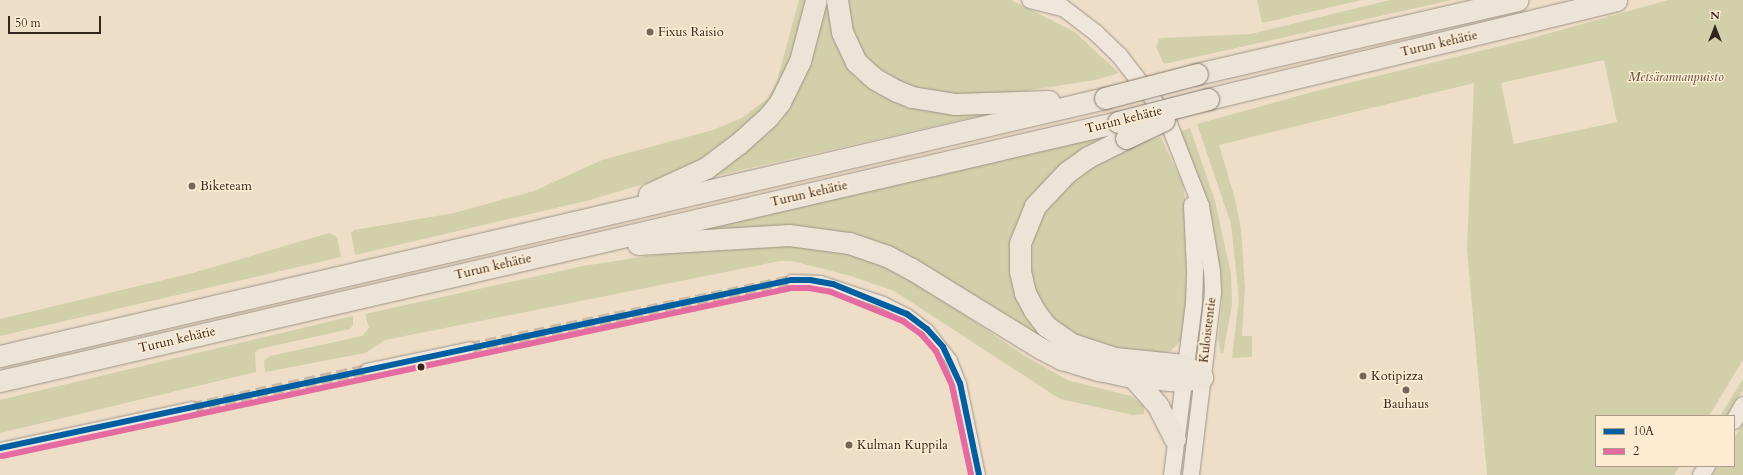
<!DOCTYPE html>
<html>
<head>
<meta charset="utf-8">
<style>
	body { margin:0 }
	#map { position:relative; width:1743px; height:475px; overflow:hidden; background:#eedec8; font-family:Cardo,serif }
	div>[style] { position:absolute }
	.green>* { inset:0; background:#d1d0ab }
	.street-tunnel>* { height:11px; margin-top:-5.5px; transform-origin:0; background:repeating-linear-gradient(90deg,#c9b9a6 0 11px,transparent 0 16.5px) }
	.roads { filter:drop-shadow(0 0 1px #9d9386) drop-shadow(0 0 1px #9d9386) }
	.street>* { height:11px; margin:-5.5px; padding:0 5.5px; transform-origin:5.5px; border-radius:5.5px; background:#f0e7dc }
	.secondary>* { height:16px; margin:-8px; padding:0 8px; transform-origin:8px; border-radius:8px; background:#f0e7dc }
	.highway>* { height:21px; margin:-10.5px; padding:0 10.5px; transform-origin:10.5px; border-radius:10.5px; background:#ece4d7 }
	.bridges { filter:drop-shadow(0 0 1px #847a6e) drop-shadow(0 0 1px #847a6e) }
	.highway-bridge>* { height:21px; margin:-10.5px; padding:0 10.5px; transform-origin:10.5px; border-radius:10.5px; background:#ece4d7 }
	.bus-1>* { height:6px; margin:-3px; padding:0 3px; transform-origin:3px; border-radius:3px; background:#005ea1 }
	.bus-2>* { height:6px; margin:-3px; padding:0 3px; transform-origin:3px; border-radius:3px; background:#e46aa0 }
	.dots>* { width:11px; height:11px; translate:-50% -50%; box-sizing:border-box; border:2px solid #feecd2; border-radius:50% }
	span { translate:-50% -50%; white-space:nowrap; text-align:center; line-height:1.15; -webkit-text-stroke:3px #feecd2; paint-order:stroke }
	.poi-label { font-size:13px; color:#34251e }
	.left { translate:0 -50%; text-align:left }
	.street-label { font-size:13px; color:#34251e }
	.park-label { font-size:13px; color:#554d3c; font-style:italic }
	.legend { position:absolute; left:1595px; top:415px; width:140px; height:52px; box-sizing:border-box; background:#feecd2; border:1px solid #ad9c8a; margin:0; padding:5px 7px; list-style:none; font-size:12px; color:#34251e }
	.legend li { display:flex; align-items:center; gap:8px; height:20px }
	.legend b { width:20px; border:1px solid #ad9c8a }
	.north { position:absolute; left:1695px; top:8px; width:40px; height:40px; -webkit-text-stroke:3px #feecd2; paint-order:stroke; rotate:0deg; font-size:11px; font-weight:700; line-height:16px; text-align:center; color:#34251e }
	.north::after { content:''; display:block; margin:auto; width:14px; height:18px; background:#34251e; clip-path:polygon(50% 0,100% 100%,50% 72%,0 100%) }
	.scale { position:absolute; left:8px; top:16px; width:93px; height:18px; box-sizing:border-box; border:2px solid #34251e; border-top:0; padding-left:5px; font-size:12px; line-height:14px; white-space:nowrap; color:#34251e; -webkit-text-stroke:3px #feecd2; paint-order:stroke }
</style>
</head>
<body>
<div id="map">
	<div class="green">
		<div style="clip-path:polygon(799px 0,810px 0,797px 52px,765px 113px,696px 162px,650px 182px,590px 200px,355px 255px,351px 233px,354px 230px,454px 213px,534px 191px,602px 160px,713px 130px,742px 118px,767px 99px,777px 81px)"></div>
		<div style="clip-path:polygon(825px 0,832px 0,863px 77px,988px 114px,706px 178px,747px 148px)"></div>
		<div style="clip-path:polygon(842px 0,1011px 0,1075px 32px,1119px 73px,1095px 80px,999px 95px,955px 96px,900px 85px,862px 57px)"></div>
		<div style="clip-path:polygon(1257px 0,1362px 0,1262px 23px)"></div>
		<div style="clip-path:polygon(1390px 0,1452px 0,1164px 64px,1156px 47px,1159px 39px,1163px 38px,1251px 34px)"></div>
		<div style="clip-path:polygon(evenodd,1668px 0,1743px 0,1743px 360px,1709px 416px,1596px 416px,1596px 466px,1680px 466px,1674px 475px,1487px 475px,1467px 249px,1474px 83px,1219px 145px,1235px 199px,1241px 229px,1245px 287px,1242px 336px,1252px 336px,1252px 357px,1232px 358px,1239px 299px,1231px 224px,1197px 124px,1316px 91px,1525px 40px,1668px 0,1604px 60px,1617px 122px,1514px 144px,1501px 83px,1604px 60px)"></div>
		<div style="clip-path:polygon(1190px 128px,1215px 201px,1231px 274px,1232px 305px,1223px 353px,1221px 353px,1218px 340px,1222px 301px,1215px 236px,1207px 203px,1179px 132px)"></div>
		<div style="clip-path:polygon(1099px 136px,1109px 136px,1075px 157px,1013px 262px,1078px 358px,913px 262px,701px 230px,702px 228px)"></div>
		<div style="clip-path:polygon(1161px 137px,1183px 185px,1187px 212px,1188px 293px,1182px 339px,1171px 351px,1148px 355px,1080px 340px,1046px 313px,1029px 279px,1028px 242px,1046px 203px,1081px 171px,1130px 145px)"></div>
		<div style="clip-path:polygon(329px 233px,337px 237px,341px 257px,0 336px,0 319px,193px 273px)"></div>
		<div style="clip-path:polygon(809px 244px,879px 262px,924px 287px,1022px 354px,1067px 380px,1131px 396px,1144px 406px,1144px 414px,1133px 415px,1060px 399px,894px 291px,851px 276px,792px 261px,780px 261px,385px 340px,365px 353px,265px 372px,264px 361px,270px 356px,362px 336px,369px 328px,365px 314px,583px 266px,673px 252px)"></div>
		<div style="clip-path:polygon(353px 316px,353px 325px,350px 329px,259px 349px,255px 352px,256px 372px,0 433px,0 400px)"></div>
		<div style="clip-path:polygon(1743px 379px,1743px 390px,1727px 416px,1720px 416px)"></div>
		<div style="clip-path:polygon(1743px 423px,1743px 475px,1712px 475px,1718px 466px,1734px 466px,1734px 439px)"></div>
	</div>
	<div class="street-tunnel">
		<div style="left:470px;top:347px;width:328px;rotate:-11.8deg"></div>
		<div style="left:192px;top:407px;width:178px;rotate:-12.3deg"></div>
	</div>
	<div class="roads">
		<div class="street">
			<div style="left:791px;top:280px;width:29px;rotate:2deg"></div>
			<div style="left:820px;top:281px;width:66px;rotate:18.4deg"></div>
			<div style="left:883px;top:302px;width:27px;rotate:27deg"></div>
			<div style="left:907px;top:314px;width:25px;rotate:37deg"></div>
			<div style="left:927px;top:329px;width:39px;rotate:52deg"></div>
			<div style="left:951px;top:360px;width:25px;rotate:69deg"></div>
			<div style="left:960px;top:383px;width:94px;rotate:78.3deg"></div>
			<div style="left:366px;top:369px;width:106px;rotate:-11.9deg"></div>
			<div style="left:0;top:448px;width:196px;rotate:-12.1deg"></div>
		</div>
		<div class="secondary">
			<div style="left:1030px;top:0;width:33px;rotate:14deg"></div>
			<div style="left:1053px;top:0;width:54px;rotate:37.5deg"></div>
			<div style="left:1096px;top:33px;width:32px;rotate:44deg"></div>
			<div style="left:1119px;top:55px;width:56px;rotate:52.3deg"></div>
			<div style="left:1153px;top:99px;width:30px;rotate:57deg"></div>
			<div style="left:1169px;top:124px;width:88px;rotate:68.7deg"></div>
			<div style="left:1201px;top:206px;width:66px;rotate:80.4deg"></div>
			<div style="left:1212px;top:271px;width:22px;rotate:87deg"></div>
			<div style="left:1213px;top:293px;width:183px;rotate:96.9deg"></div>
			<div style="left:1734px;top:421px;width:18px;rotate:-61deg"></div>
			<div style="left:1172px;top:475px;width:173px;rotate:-82.7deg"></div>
			<div style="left:1194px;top:303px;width:34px;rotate:-88deg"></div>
			<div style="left:1195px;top:269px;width:64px;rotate:-92.7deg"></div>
			<div style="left:1701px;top:475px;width:11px;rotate:-56deg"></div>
		</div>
		<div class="highway">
			<div style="left:837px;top:0;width:32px;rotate:81deg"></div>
			<div style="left:842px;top:32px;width:33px;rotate:65deg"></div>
			<div style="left:856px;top:62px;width:25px;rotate:42deg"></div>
			<div style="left:875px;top:79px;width:25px;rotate:29deg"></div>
			<div style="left:897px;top:91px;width:16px;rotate:22deg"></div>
			<div style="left:912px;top:97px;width:44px;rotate:9.2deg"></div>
			<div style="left:955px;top:104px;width:94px;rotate:-1.8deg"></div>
			<div style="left:1197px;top:74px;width:329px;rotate:-13deg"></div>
			<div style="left:1208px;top:99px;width:420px;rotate:-13.6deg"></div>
			<div style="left:1126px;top:138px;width:42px;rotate:153.4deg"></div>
			<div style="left:1088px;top:157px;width:26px;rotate:144deg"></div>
			<div style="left:1067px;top:172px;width:47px;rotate:133.3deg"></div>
			<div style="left:1035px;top:206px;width:40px;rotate:112deg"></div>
			<div style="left:1020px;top:243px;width:28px;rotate:90deg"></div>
			<div style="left:1020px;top:271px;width:23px;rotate:77deg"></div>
			<div style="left:1025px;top:293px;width:19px;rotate:62deg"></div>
			<div style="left:1034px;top:310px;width:20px;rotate:53deg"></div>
			<div style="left:1046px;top:326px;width:32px;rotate:35deg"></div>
			<div style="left:1072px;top:344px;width:45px;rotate:18deg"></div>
			<div style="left:1115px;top:358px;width:69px;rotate:5.8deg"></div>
			<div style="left:1184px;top:365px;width:22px;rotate:34deg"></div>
			<div style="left:649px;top:194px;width:63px;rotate:-24.5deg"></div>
			<div style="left:706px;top:168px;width:40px;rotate:-37deg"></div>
			<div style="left:738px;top:144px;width:40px;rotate:-42deg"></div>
			<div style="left:768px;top:117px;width:19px;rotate:-51deg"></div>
			<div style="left:780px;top:102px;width:46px;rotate:-64deg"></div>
			<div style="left:800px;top:61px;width:63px;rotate:-75.3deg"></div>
			<div style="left:638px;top:244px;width:151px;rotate:-3.4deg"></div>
			<div style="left:789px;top:235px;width:61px;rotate:7.6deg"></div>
			<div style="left:849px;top:243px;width:40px;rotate:18.9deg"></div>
			<div style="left:887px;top:256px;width:26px;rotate:28deg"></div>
			<div style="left:910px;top:268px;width:153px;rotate:31.6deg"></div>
			<div style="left:1040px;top:348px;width:25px;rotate:27deg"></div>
			<div style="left:1062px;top:359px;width:39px;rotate:17deg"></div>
			<div style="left:1099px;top:370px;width:35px;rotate:12deg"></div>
			<div style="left:1133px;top:377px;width:49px;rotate:4.7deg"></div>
			<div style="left:1182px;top:381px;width:20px;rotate:-11deg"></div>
			<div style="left:0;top:356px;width:1135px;rotate:-13.14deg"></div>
			<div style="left:1133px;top:377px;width:38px;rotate:49deg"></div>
			<div style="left:1158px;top:406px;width:37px;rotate:63deg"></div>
			<div style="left:0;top:381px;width:1148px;rotate:-13.04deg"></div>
		</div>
	</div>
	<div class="bridges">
		<div class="highway-bridge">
			<div style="left:1105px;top:98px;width:95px;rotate:-14.6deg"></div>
			<div style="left:1118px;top:122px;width:93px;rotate:-14.3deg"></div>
			<div style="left:1126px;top:138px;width:42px;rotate:-25.3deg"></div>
		</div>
	</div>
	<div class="bus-1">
		<div style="left:0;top:448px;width:809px;rotate:-11.99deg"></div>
		<div style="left:791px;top:280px;width:19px"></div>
		<div style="left:810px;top:280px;width:23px;rotate:10deg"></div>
		<div style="left:833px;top:284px;width:80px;rotate:22.1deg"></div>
		<div style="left:907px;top:314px;width:25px;rotate:37deg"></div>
		<div style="left:927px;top:329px;width:24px;rotate:48deg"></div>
		<div style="left:943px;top:347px;width:40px;rotate:65deg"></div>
		<div style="left:960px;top:383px;width:94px;rotate:78.3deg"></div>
	</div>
	<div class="bus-2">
		<div style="left:2px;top:456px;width:808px;rotate:-12.01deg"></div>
		<div style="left:792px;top:288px;width:17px"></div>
		<div style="left:809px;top:288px;width:22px;rotate:10deg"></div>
		<div style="left:831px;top:292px;width:78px;rotate:21.9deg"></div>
		<div style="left:903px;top:321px;width:24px;rotate:36deg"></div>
		<div style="left:922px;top:335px;width:21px;rotate:49deg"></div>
		<div style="left:936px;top:351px;width:38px;rotate:65deg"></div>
		<div style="left:952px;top:386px;width:91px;rotate:77.9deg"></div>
	</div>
	<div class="dots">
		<div style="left:650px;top:32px;background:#75665a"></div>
		<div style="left:192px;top:186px;background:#75665a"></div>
		<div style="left:421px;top:367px;background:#34251e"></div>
		<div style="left:1363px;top:376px;background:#75665a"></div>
		<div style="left:1406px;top:390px;background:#75665a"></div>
		<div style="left:849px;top:445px;background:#75665a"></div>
	</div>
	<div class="poi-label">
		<span class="left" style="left:658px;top:32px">Fixus Raisio</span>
		<span class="left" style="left:200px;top:186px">Biketeam</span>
		<span class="left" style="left:1371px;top:376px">Kotipizza</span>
		<span style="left:1406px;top:404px">Bauhaus</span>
		<span class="left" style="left:857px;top:445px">Kulman Kuppila</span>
	</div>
	<div class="street-label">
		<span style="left:1439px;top:44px;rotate:-13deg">Turun kehätie</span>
		<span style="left:1124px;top:120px;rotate:-14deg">Turun kehätie</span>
		<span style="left:809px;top:194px;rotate:-13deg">Turun kehätie</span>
		<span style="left:493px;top:267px;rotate:-13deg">Turun kehätie</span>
		<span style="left:1208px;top:330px;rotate:-83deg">Kuloistentie</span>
		<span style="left:177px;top:340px;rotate:-13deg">Turun kehätie</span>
	</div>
	<div class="park-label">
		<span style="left:1676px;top:77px">Metsärannanpuisto</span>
	</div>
	<ul class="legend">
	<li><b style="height:5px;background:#005ea1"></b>10A</li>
	<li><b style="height:5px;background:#e46aa0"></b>2</li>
	</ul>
	<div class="north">N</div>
	<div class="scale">50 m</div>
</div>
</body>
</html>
